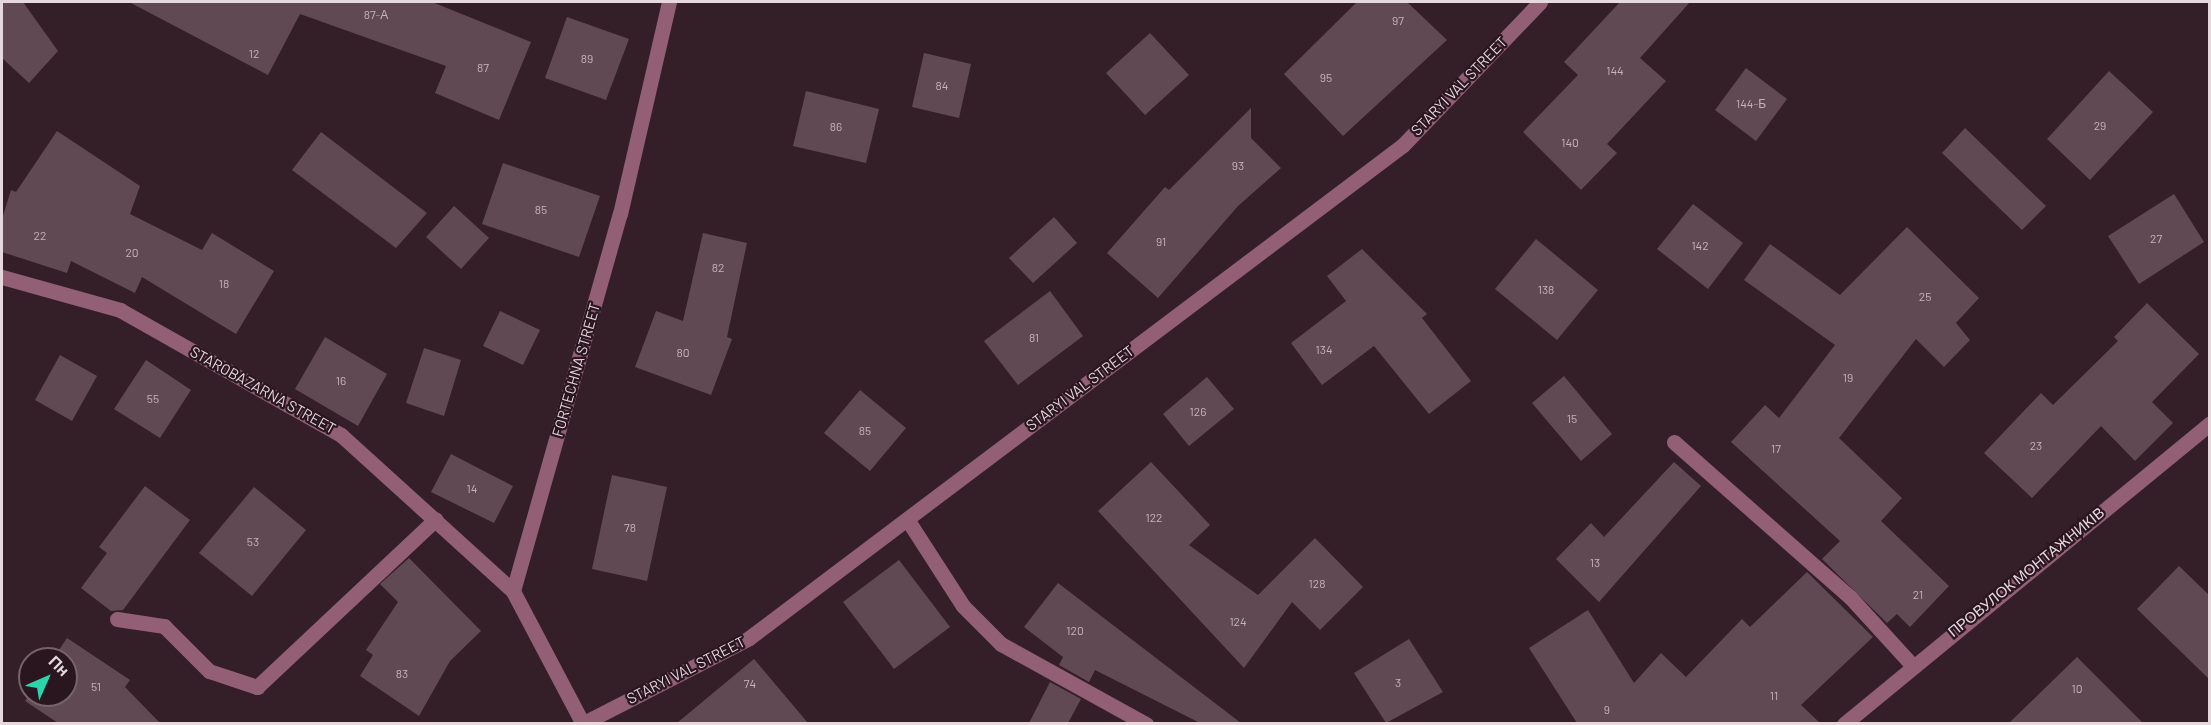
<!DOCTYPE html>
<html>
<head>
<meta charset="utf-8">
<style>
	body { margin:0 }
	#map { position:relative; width:2211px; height:725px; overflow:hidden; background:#341f28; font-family:Barlow,sans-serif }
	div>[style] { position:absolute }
	.building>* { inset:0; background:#604952 }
	.minor>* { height:15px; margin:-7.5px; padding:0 7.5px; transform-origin:7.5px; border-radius:7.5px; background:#925f75 }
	span { translate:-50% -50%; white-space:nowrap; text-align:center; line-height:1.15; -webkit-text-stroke:4.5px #29161f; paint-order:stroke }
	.number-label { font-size:12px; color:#c5b4bb }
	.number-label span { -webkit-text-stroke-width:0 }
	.street-label { font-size:15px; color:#e7d8de }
	.frame { position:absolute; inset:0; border:3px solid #e7d8de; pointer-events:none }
	.north { position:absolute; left:18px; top:647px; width:60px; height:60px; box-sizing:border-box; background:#29161f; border:2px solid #75646b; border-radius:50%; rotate:45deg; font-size:16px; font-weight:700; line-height:24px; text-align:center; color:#e7d8de }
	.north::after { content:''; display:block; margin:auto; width:21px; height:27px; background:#2ad5ac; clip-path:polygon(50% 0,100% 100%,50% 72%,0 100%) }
</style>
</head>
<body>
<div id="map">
	<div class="building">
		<div style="clip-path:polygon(2px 2px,23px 2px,58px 51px,29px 83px,2px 58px)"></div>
		<div style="clip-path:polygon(129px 2px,432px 2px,531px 42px,499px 120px,435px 93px,446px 66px,300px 14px,268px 75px)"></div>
		<div style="clip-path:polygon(1357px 2px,1407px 2px,1447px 40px,1343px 136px,1284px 74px)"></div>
		<div style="clip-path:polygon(1620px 2px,1690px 2px,1640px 58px,1666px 81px,1607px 144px,1617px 153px,1581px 190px,1523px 132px,1578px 75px,1564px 62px)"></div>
		<div style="clip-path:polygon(567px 17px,629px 39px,606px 100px,545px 78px)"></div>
		<div style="clip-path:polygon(1150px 33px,1189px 75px,1145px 115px,1106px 73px)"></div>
		<div style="clip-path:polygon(924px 53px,971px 64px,959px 118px,912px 107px)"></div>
		<div style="clip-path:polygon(1746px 68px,1787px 99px,1756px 141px,1715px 110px)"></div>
		<div style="clip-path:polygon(2109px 71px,2153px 112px,2090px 180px,2047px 139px)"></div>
		<div style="clip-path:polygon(806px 91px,879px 109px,866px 163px,793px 146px)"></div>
		<div style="clip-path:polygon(1251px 108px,1251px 138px,1281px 168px,1238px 206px,1158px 298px,1107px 253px,1165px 187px,1169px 190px)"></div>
		<div style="clip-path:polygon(1965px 128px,2046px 206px,2022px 230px,1942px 153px)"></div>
		<div style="clip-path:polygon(57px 131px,140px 186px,130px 214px,202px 250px,212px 233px,274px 271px,236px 334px,142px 277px,135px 293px,71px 261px,67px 273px,2px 252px,2px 219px,11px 190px,16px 192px)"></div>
		<div style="clip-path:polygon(321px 132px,427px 213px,396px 248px,292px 170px)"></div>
		<div style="clip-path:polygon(503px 163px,600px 196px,579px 257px,482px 224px)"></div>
		<div style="clip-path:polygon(2174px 194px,2204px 242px,2139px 284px,2108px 236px)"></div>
		<div style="clip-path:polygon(1693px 204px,1743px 243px,1708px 289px,1657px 249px)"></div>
		<div style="clip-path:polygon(454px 206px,489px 238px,461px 269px,426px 237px)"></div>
		<div style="clip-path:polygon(1054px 217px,1077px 243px,1033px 283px,1009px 258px)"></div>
		<div style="clip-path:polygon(1907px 227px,1979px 298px,1956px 323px,1970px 340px,1944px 367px,1916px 339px,1839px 438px,1902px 498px,1881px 521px,1949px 586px,1910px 627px,1897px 614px,1887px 623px,1822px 559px,1840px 541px,1731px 442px,1765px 405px,1779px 418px,1835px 345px,1744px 280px,1770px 244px,1840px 295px)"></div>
		<div style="clip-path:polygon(703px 233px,747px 243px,727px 337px,732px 339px,711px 395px,635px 367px,656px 311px,683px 321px)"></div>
		<div style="clip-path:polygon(1536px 239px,1598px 290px,1557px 340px,1495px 289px)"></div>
		<div style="clip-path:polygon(1362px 249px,1427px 314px,1422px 318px,1471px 381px,1429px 414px,1374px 346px,1322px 385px,1291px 343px,1346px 301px,1327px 276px)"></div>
		<div style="clip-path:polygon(1050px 291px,1083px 336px,1018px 385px,984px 341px)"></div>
		<div style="clip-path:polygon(2147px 303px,2199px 354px,2152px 402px,2173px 423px,2135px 461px,2101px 426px,2032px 498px,1984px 453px,2041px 393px,2053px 405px,2118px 341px,2114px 337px)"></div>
		<div style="clip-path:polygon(500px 311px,540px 330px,523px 365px,483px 346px)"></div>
		<div style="clip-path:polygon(325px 337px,387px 374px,358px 426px,295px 389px)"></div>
		<div style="clip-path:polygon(424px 348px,461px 360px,444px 416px,406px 403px)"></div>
		<div style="clip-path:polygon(60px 355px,97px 376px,72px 421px,35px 400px)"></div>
		<div style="clip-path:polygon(146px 360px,191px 390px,160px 438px,114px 409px)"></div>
		<div style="clip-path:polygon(1564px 376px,1612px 434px,1581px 461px,1532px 403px)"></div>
		<div style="clip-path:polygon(1207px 377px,1234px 409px,1189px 446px,1163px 414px)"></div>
		<div style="clip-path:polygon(860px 390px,906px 428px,870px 471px,824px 433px)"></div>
		<div style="clip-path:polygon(451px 454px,513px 486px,494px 523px,431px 492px)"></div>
		<div style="clip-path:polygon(1151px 462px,1210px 525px,1189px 545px,1258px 595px,1315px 538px,1363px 587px,1320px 630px,1292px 602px,1244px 668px,1098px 511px)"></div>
		<div style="clip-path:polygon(1674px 462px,1701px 486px,1599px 602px,1556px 559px,1591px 523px,1604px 537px)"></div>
		<div style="clip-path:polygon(612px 475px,667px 487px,647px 581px,592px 569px)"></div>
		<div style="clip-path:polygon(145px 486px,190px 520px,123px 610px,111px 611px,81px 588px,107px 553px,99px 547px)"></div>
		<div style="clip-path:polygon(254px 487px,306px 530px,252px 596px,199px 553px)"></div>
		<div style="clip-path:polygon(409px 558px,481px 631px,450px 661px,419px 716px,360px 676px,373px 655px,366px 650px,398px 602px,380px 584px)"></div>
		<div style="clip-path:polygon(899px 560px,950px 627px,894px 669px,843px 602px)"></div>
		<div style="clip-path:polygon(2179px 566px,2210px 596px,2210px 680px,2137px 609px)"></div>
		<div style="clip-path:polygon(1807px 572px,1873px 637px,1801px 705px,1820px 723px,1577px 723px,1529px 648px,1588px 610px,1634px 683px,1661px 653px,1686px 677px,1742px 619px,1750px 627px)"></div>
		<div style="clip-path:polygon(1058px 583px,1241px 723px,1200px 723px,1095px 670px,1089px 682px,1059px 665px,1063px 657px,1024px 627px)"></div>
		<div style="clip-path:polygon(67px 638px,130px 680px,125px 687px,160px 723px,58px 723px,25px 701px,30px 694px,66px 695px,66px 659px,53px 659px)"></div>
		<div style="clip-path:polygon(1409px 639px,1443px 692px,1386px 723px,1354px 673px)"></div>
		<div style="clip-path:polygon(2077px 657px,2143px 723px,2009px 723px)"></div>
		<div style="clip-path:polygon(754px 659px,808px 723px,677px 723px)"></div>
		<div style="clip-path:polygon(1050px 682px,1081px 699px,1068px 723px,1029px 723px)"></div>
	</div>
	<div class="minor">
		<div style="left:2px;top:277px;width:123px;rotate:15.6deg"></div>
		<div style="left:120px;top:310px;width:254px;rotate:29.5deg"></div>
		<div style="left:341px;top:435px;width:232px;rotate:42.2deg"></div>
		<div style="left:1674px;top:442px;width:235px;rotate:41.4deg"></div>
		<div style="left:1850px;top:597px;width:92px;rotate:47.6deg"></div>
		<div style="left:907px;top:519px;width:103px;rotate:57.2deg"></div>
		<div style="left:963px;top:606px;width:54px;rotate:45deg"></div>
		<div style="left:1001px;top:644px;width:166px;rotate:28.9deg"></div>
		<div style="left:117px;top:619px;width:48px;rotate:8.5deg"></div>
		<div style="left:164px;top:626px;width:64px;rotate:45deg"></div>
		<div style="left:209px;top:671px;width:51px;rotate:18.4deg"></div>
		<div style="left:257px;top:687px;width:245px;rotate:-43.2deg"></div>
		<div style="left:582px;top:724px;width:188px;rotate:-27.2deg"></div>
		<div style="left:749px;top:638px;width:819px;rotate:-37.01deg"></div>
		<div style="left:1403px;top:145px;width:198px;rotate:-46.2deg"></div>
		<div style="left:583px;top:724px;width:150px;rotate:-117.8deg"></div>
		<div style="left:513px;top:591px;width:392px;rotate:-74.2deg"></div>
		<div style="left:620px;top:214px;width:218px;rotate:-77deg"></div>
		<div style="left:1844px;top:724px;width:474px;rotate:-39.4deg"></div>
	</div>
	<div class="number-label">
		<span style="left:376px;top:15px">87-А</span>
		<span style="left:1398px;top:21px">97</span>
		<span style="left:254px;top:54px">12</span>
		<span style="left:587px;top:59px">89</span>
		<span style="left:483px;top:68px">87</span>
		<span style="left:1615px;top:71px">144</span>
		<span style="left:1326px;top:78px">95</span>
		<span style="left:942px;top:86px">84</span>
		<span style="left:1751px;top:104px">144-Б</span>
		<span style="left:2100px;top:126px">29</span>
		<span style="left:836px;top:127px">86</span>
		<span style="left:1570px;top:143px">140</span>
		<span style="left:1238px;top:166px">93</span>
		<span style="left:541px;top:210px">85</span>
		<span style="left:40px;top:236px">22</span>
		<span style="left:2156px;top:239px">27</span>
		<span style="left:1161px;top:242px">91</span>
		<span style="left:1700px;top:246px">142</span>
		<span style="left:132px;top:253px">20</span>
		<span style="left:718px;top:268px">82</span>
		<span style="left:224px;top:284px">18</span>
		<span style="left:1546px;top:290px">138</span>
		<span style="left:1925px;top:297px">25</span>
		<span style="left:1034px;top:338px">81</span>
		<span style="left:1324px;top:350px">134</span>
		<span style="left:683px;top:353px">80</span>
		<span style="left:1848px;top:378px">19</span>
		<span style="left:341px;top:381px">16</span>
		<span style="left:153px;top:399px">55</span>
		<span style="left:1198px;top:412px">126</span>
		<span style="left:1572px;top:419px">15</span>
		<span style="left:865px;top:431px">85</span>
		<span style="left:2036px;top:446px">23</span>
		<span style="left:1776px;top:449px">17</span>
		<span style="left:472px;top:489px">14</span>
		<span style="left:1154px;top:518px">122</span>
		<span style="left:630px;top:528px">78</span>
		<span style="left:253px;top:542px">53</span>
		<span style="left:1595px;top:563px">13</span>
		<span style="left:1317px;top:584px">128</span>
		<span style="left:1918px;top:595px">21</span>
		<span style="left:1238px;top:622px">124</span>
		<span style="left:1075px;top:631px">120</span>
		<span style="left:402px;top:674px">83</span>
		<span style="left:1398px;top:683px">3</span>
		<span style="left:750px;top:684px">74</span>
		<span style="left:96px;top:687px">51</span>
		<span style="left:2077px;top:689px">10</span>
		<span style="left:1774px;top:696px">11</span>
		<span style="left:1607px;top:710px">9</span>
	</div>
	<div class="street-label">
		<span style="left:1459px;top:86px;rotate:-46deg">STARYI VAL STREET</span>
		<span style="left:576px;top:370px;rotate:-74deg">FORTECHNA STREET</span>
		<span style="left:1080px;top:388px;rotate:-37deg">STARYI VAL STREET</span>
		<span style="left:263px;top:390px;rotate:29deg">STAROBAZARNA STREET</span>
		<span style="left:2026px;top:572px;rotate:-39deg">ПРОВУЛОК МОНТАЖНИКІВ</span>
		<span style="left:686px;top:670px;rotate:-27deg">STARYI VAL STREET</span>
	</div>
	<div class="frame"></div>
	<div class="north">Пн</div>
</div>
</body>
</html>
